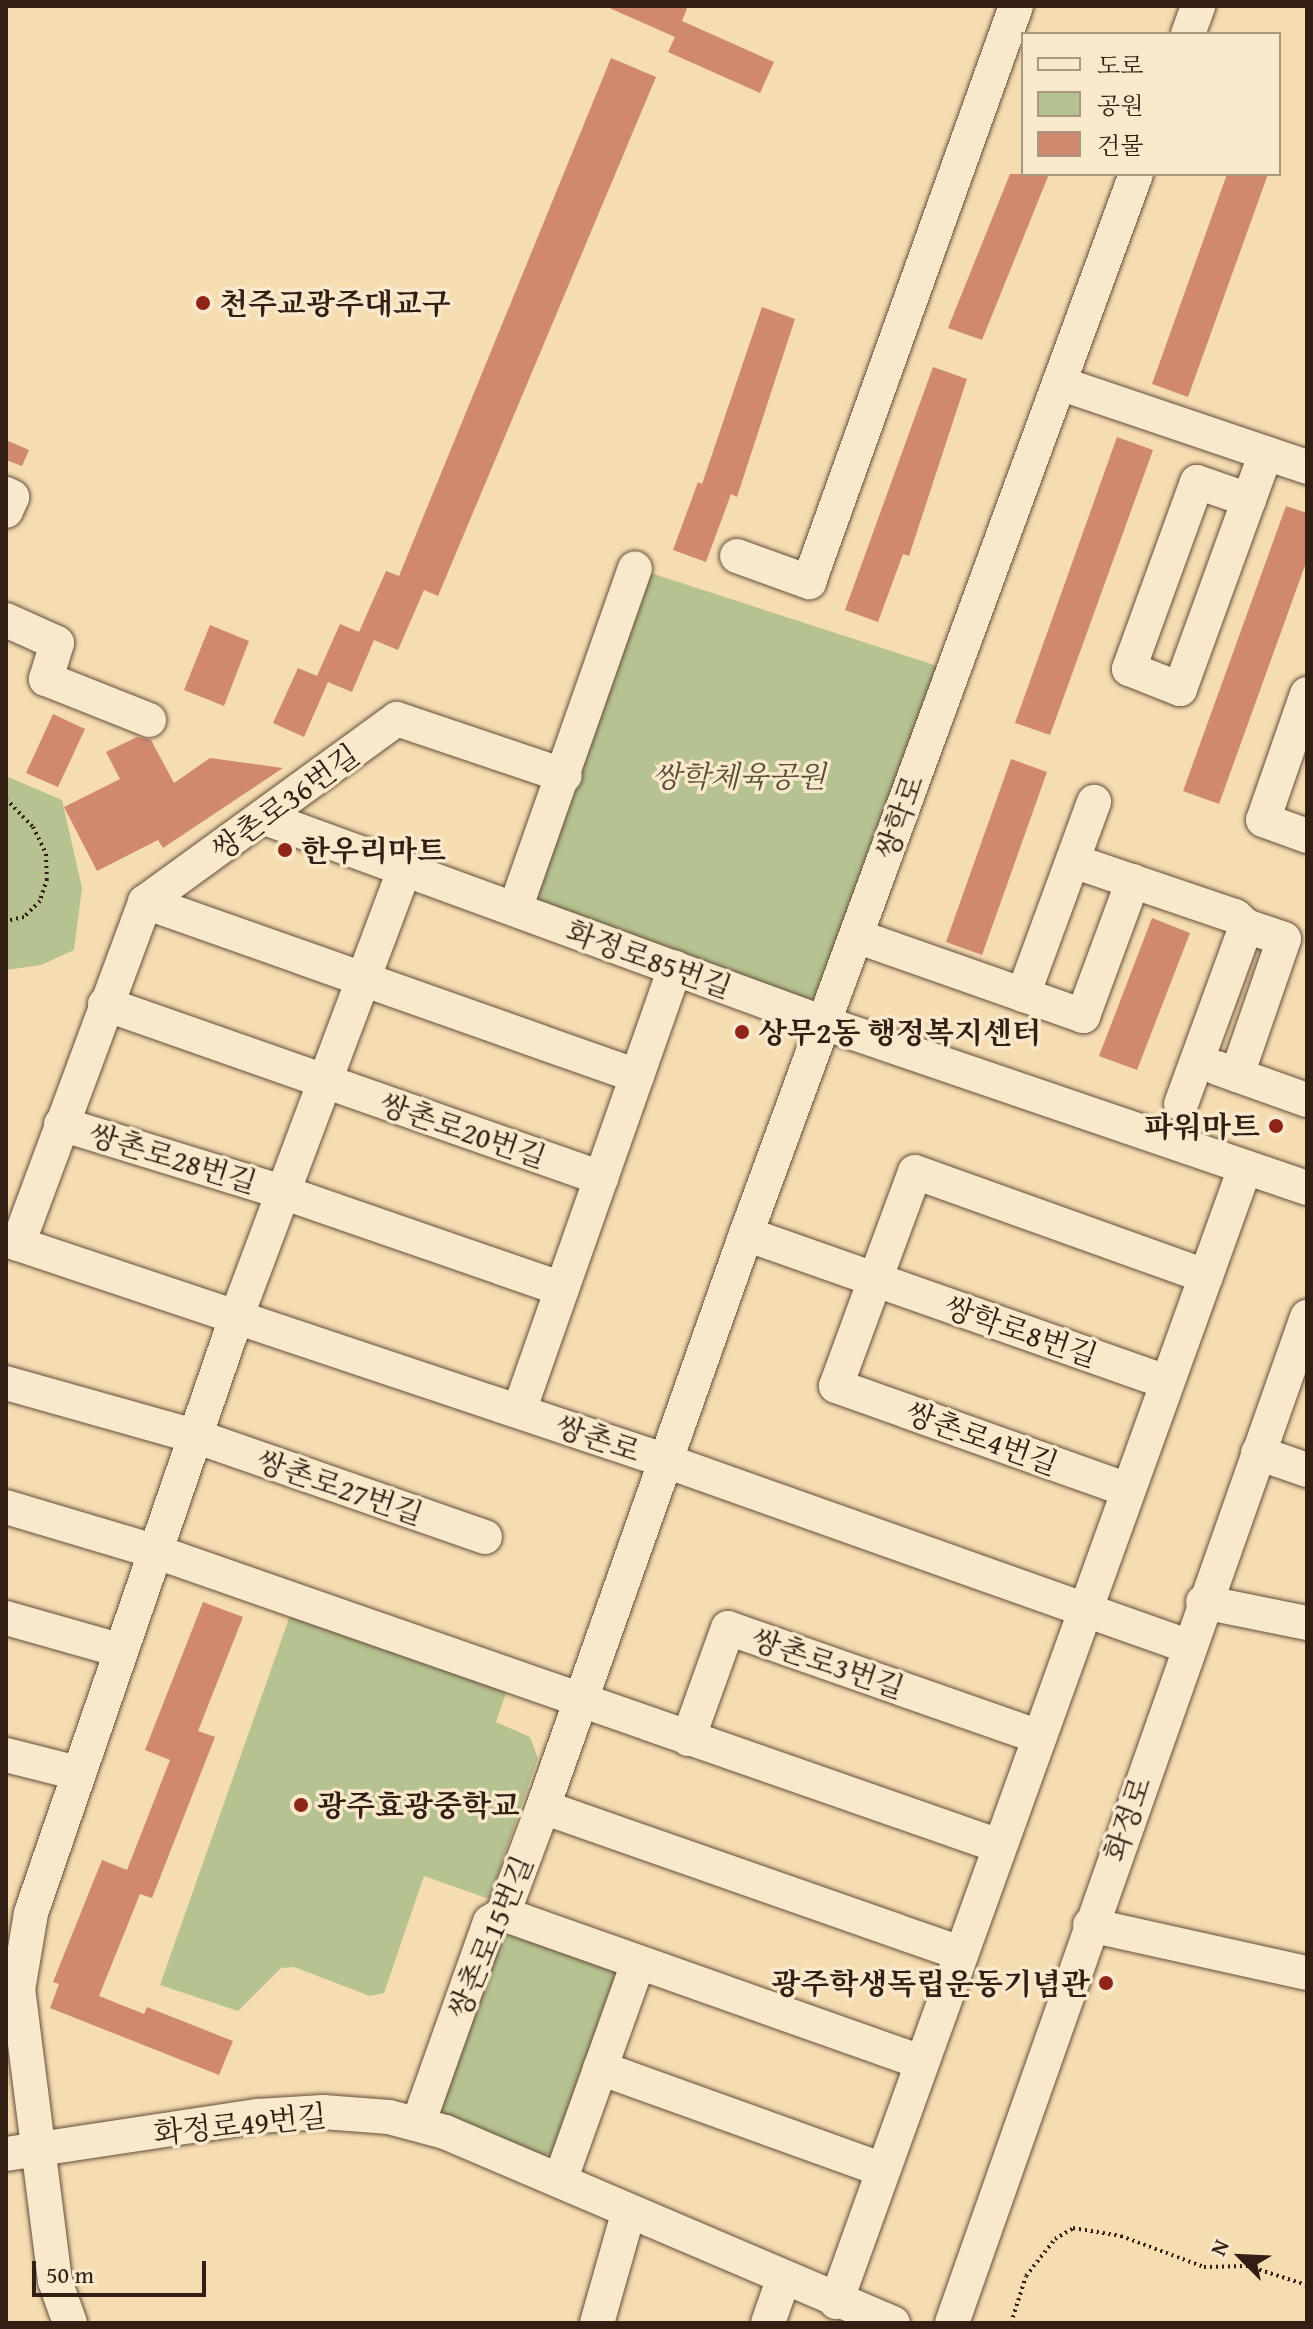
<!DOCTYPE html>
<html>
<head>
<meta charset="utf-8">
<style>
	body { margin:0 }
	#map { position:relative; width:1313px; height:2329px; overflow:hidden; background:#f5dcb1; font-family:"Gentium Book Plus","Noto Serif KR",serif }
	div>[style] { position:absolute }
	.green>* { inset:0; background:#b6c290 }
	.building>* { inset:0; background:#d0896f }
	.path>* { height:4px; margin-top:-2px; transform-origin:0; background:repeating-linear-gradient(90deg,#331e14 0 2px,transparent 0 6px) }
	.roads { filter:drop-shadow(0 0 2px #644e3b) drop-shadow(0 0 2px #644e3b) }
	.minor>* { height:34px; margin:-17px; padding:0 17px; transform-origin:17px; border-radius:17px; background:#f8e8cc }
	.dots>* { width:22px; height:22px; translate:-50% -50%; box-sizing:border-box; border:4px solid #f8e8cc; border-radius:50% }
	span { translate:-50% -50%; white-space:nowrap; text-align:center; line-height:1.15; -webkit-text-stroke:7px #f8e8cc; paint-order:stroke }
	.poi-label { font-size:30px; color:#331e14; font-weight:700 }
	.left { translate:0 -50%; text-align:left }
	.right { translate:-100% -50%; text-align:right }
	.park-label { font-size:30px; color:#5a4f39; font-style:italic }
	.street-label { font-size:30px; color:#331e14 }
	.frame { position:absolute; inset:0; border:8px solid #331e14; pointer-events:none }
	.legend { position:absolute; left:1021px; top:32px; width:260px; height:144px; box-sizing:border-box; background:#f8e8cc; border:2px solid #a99782; margin:0; padding:10px 14px; list-style:none; font-size:24px; color:#331e14 }
	.legend li { display:flex; align-items:center; gap:16px; height:40px }
	.legend b { width:40px; border:2px solid #a99782 }
	.north { position:absolute; left:1201px; top:2217px; width:80px; height:80px; -webkit-text-stroke:6px #f8e8cc; paint-order:stroke; rotate:294deg; font-size:22px; font-weight:700; line-height:32px; text-align:center; color:#331e14 }
	.north::after { content:''; display:block; margin:auto; width:28px; height:36px; background:#331e14; clip-path:polygon(50% 0,100% 100%,50% 72%,0 100%) }
	.scale { position:absolute; left:32px; top:2261px; width:174px; height:36px; box-sizing:border-box; border:4px solid #331e14; border-top:0; padding-left:10px; font-size:24px; line-height:28px; white-space:nowrap; color:#331e14; -webkit-text-stroke:6px #f8e8cc; paint-order:stroke }
</style>
</head>
<body>
<div id="map">
	<div class="green">
		<div style="clip-path:polygon(635px 568px,953px 671px,824px 1023px,515px 909px)"></div>
		<div style="clip-path:polygon(6px 776px,62px 800px,82px 888px,74px 950px,41px 965px,6px 970px)"></div>
		<div style="clip-path:polygon(292px 1610px,508px 1687px,496px 1722px,530px 1737px,538px 1758px,489px 1899px,424px 1876px,384px 1993px,370px 1996px,294px 1967px,281px 1968px,238px 2011px,160px 1985px)"></div>
		<div style="clip-path:polygon(493px 1929px,621px 1967px,563px 2150px,536px 2158px,428px 2113px)"></div>
	</div>
	<div class="building">
		<div style="clip-path:polygon(605px 6px,688px 6px,682px 21px,774px 62px,760px 93px,668px 52px,675px 37px)"></div>
		<div style="clip-path:polygon(611px 58px,656px 77px,438px 596px,424px 590px,398px 650px,374px 640px,352px 692px,328px 682px,304px 737px,273px 723px,298px 668px,317px 676px,340px 624px,359px 632px,386px 571px,399px 576px)"></div>
		<div style="clip-path:polygon(1010px 174px,1049px 174px,982px 340px,948px 328px)"></div>
		<div style="clip-path:polygon(1227px 174px,1268px 174px,1188px 397px,1152px 384px)"></div>
		<div style="clip-path:polygon(762px 307px,795px 319px,737px 497px,731px 494px,706px 562px,673px 550px,698px 482px,702px 484px)"></div>
		<div style="clip-path:polygon(933px 367px,967px 379px,909px 556px,903px 554px,878px 622px,845px 610px)"></div>
		<div style="clip-path:polygon(1117px 437px,1153px 450px,1050px 735px,1015px 723px)"></div>
		<div style="clip-path:polygon(6px 440px,29px 450px,22px 466px,6px 460px)"></div>
		<div style="clip-path:polygon(1286px 506px,1307px 513px,1307px 560px,1219px 804px,1183px 791px)"></div>
		<div style="clip-path:polygon(210px 625px,249px 641px,224px 706px,184px 690px)"></div>
		<div style="clip-path:polygon(53px 714px,85px 729px,58px 787px,26px 773px)"></div>
		<div style="clip-path:polygon(137px 737px,151px 740px,174px 783px,210px 758px,283px 768px,163px 848px,158px 840px,97px 871px,64px 807px,120px 779px,106px 752px)"></div>
		<div style="clip-path:polygon(1011px 759px,1047px 772px,982px 955px,946px 942px)"></div>
		<div style="clip-path:polygon(1152px 918px,1190px 933px,1137px 1070px,1099px 1056px)"></div>
		<div style="clip-path:polygon(203px 1602px,243px 1617px,198px 1731px,215px 1737px,152px 1898px,140px 1894px,99px 1996px,144px 2014px,147px 2007px,233px 2041px,219px 2075px,50px 2008px,59px 1984px,53px 1982px,102px 1860px,127px 1870px,170px 1760px,145px 1750px)"></div>
	</div>
	<div class="path">
		<div style="left:6px;top:799px;width:39px;rotate:46deg"></div>
		<div style="left:33px;top:827px;width:30px;rotate:64deg"></div>
		<div style="left:46px;top:854px;width:25px;rotate:88deg"></div>
		<div style="left:47px;top:879px;width:23px;rotate:108deg"></div>
		<div style="left:40px;top:901px;width:23px;rotate:135deg"></div>
		<div style="left:24px;top:917px;width:18px;rotate:167deg"></div>
		<div style="left:1011px;top:2323px;width:49px;rotate:-72.3deg"></div>
		<div style="left:1026px;top:2276px;width:47px;rotate:-51.9deg"></div>
		<div style="left:1055px;top:2239px;width:21px;rotate:-31deg"></div>
		<div style="left:1073px;top:2228px;width:49px;rotate:9.5deg"></div>
		<div style="left:1121px;top:2236px;width:89px;rotate:20.5deg"></div>
		<div style="left:1204px;top:2267px;width:44px;rotate:-1.3deg"></div>
		<div style="left:1248px;top:2266px;width:62px;rotate:17.9deg"></div>
	</div>
	<div class="roads">
		<div class="minor">
			<div style="left:1188px;top:34px;width:30px;rotate:-70deg"></div>
			<div style="left:1059px;top:383px;width:262px;rotate:18.7deg"></div>
			<div style="left:6px;top:494px;width:7px;rotate:27deg"></div>
			<div style="left:12px;top:497px;width:15px;rotate:113deg"></div>
			<div style="left:1249px;top:500px;width:55px;rotate:-160.9deg"></div>
			<div style="left:1197px;top:482px;width:199px;rotate:110deg"></div>
			<div style="left:1129px;top:669px;width:55px;rotate:21.4deg"></div>
			<div style="left:1180px;top:689px;width:251px;rotate:-70deg"></div>
			<div style="left:737px;top:556px;width:77px;rotate:19.9deg"></div>
			<div style="left:809px;top:582px;width:612px;rotate:-70.23deg"></div>
			<div style="left:6px;top:620px;width:56px;rotate:24.3deg"></div>
			<div style="left:57px;top:643px;width:38px;rotate:107deg"></div>
			<div style="left:46px;top:679px;width:111px;rotate:21.7deg"></div>
			<div style="left:1307px;top:694px;width:133px;rotate:109.2deg"></div>
			<div style="left:1263px;top:820px;width:47px;rotate:20deg"></div>
			<div style="left:265px;top:818px;width:595px;rotate:20.14deg"></div>
			<div style="left:824px;top:1023px;width:510px;rotate:18.86deg"></div>
			<div style="left:1073px;top:861px;width:171px;rotate:18.8deg"></div>
			<div style="left:1235px;top:916px;width:15px;rotate:42deg"></div>
			<div style="left:145px;top:902px;width:522px;rotate:19.48deg"></div>
			<div style="left:515px;top:909px;width:361px;rotate:-70.6deg"></div>
			<div style="left:856px;top:936px;width:241px;rotate:19.4deg"></div>
			<div style="left:1083px;top:1016px;width:144px;rotate:-69.7deg"></div>
			<div style="left:1023px;top:995px;width:206px;rotate:-69.8deg"></div>
			<div style="left:105px;top:1004px;width:526px;rotate:19.33deg"></div>
			<div style="left:1217px;top:1068px;width:96px;rotate:19.6deg"></div>
			<div style="left:1181px;top:1104px;width:189px;rotate:-69.9deg"></div>
			<div style="left:1246px;top:926px;width:40px;rotate:18.9deg"></div>
			<div style="left:1284px;top:939px;width:144px;rotate:109.1deg"></div>
			<div style="left:61px;top:1124px;width:234px;rotate:17.1deg"></div>
			<div style="left:285px;top:1193px;width:293px;rotate:19.1deg"></div>
			<div style="left:746px;top:1234px;width:446px;rotate:19.4deg"></div>
			<div style="left:6px;top:1240px;width:696px;rotate:18.51deg"></div>
			<div style="left:666px;top:1461px;width:553px;rotate:19.55deg"></div>
			<div style="left:18px;top:1244px;width:365px;rotate:-69.6deg"></div>
			<div style="left:145px;top:902px;width:311px;rotate:-36deg"></div>
			<div style="left:397px;top:719px;width:177px;rotate:18.7deg"></div>
			<div style="left:6px;top:1383px;width:196px;rotate:15.7deg"></div>
			<div style="left:195px;top:1436px;width:307px;rotate:19.2deg"></div>
			<div style="left:519px;top:1411px;width:470px;rotate:-70.6deg"></div>
			<div style="left:1258px;top:1453px;width:52px;rotate:19.1deg"></div>
			<div style="left:1128px;top:1490px;width:310px;rotate:-160.4deg"></div>
			<div style="left:836px;top:1386px;width:113px;rotate:-69.8deg"></div>
			<div style="left:875px;top:1280px;width:115px;rotate:-69.7deg"></div>
			<div style="left:915px;top:1172px;width:309px;rotate:19.7deg"></div>
			<div style="left:6px;top:1507px;width:154px;rotate:16.6deg"></div>
			<div style="left:154px;top:1551px;width:895px;rotate:19.24deg"></div>
			<div style="left:1203px;top:1602px;width:106px;rotate:11.4deg"></div>
			<div style="left:6px;top:1618px;width:117px;rotate:15.8deg"></div>
			<div style="left:688px;top:1739px;width:118px;rotate:-70.2deg"></div>
			<div style="left:728px;top:1628px;width:330px;rotate:19.3deg"></div>
			<div style="left:6px;top:1755px;width:73px;rotate:14.2deg"></div>
			<div style="left:543px;top:1807px;width:443px;rotate:19.3deg"></div>
			<div style="left:503px;top:1914px;width:444px;rotate:19.5deg"></div>
			<div style="left:1090px;top:1925px;width:222px;rotate:12.5deg"></div>
			<div style="left:600px;top:2068px;width:301px;rotate:19.8deg"></div>
			<div style="left:418px;top:2124px;width:214px;rotate:-70.4deg"></div>
			<div style="left:490px;top:1922px;width:15px;rotate:-32deg"></div>
			<div style="left:503px;top:1914px;width:114px;rotate:-69.5deg"></div>
			<div style="left:543px;top:1807px;width:608px;rotate:-70.49deg"></div>
			<div style="left:746px;top:1234px;width:1129px;rotate:-69.8deg"></div>
			<div style="left:6px;top:2154px;width:255px;rotate:-8.6deg"></div>
			<div style="left:258px;top:2116px;width:65px;rotate:-3.5deg"></div>
			<div style="left:323px;top:2112px;width:66px;rotate:4.3deg"></div>
			<div style="left:389px;top:2117px;width:58px;rotate:15deg"></div>
			<div style="left:445px;top:2132px;width:487px;rotate:23.1deg"></div>
			<div style="left:560px;top:2181px;width:232px;rotate:-70.3deg"></div>
			<div style="left:836px;top:2302px;width:1206px;rotate:-70.17deg"></div>
			<div style="left:70px;top:2323px;width:45px;rotate:-109.7deg"></div>
			<div style="left:55px;top:2281px;width:293px;rotate:-97.2deg"></div>
			<div style="left:18px;top:1990px;width:78px;rotate:-80.4deg"></div>
			<div style="left:31px;top:1913px;width:632px;rotate:-70.99deg"></div>
			<div style="left:237px;top:1315px;width:477px;rotate:-69.4deg"></div>
			<div style="left:597px;top:2323px;width:116px;rotate:-74.1deg"></div>
			<div style="left:768px;top:2323px;width:46px;rotate:-70.8deg"></div>
			<div style="left:952px;top:2323px;width:1067px;rotate:-70.56deg"></div>
		</div>
	</div>
	<div class="dots">
		<div style="left:203px;top:303px;background:#8f2418"></div>
		<div style="left:285px;top:850px;background:#8f2418"></div>
		<div style="left:742px;top:1032px;background:#8f2418"></div>
		<div style="left:1276px;top:1126px;background:#8f2418"></div>
		<div style="left:301px;top:1805px;background:#8f2418"></div>
		<div style="left:1106px;top:1983px;background:#8f2418"></div>
	</div>
	<div class="poi-label">
		<span class="left" style="left:219px;top:303px">천주교광주대교구</span>
		<span class="left" style="left:301px;top:850px">한우리마트</span>
		<span class="left" style="left:758px;top:1032px">상무2동 행정복지센터</span>
		<span class="right" style="left:1260px;top:1126px">파워마트</span>
		<span class="left" style="left:317px;top:1805px">광주효광중학교</span>
		<span class="right" style="left:1090px;top:1983px">광주학생독립운동기념관</span>
	</div>
	<div class="park-label">
		<span style="left:739px;top:776px">쌍학체육공원</span>
	</div>
	<div class="street-label">
		<span style="left:285px;top:802px;rotate:-36deg">쌍촌로36번길</span>
		<span style="left:899px;top:817px;rotate:-70deg">쌍학로</span>
		<span style="left:649px;top:959px;rotate:20deg">화정로85번길</span>
		<span style="left:463px;top:1130px;rotate:19deg">쌍촌로20번길</span>
		<span style="left:173px;top:1158px;rotate:17deg">쌍촌로28번길</span>
		<span style="left:1021px;top:1331px;rotate:19deg">쌍학로8번길</span>
		<span style="left:598px;top:1438px;rotate:19deg">쌍촌로</span>
		<span style="left:982px;top:1438px;rotate:20deg">쌍촌로4번길</span>
		<span style="left:340px;top:1487px;rotate:19deg">쌍촌로27번길</span>
		<span style="left:828px;top:1663px;rotate:19deg">쌍촌로3번길</span>
		<span style="left:1127px;top:1819px;rotate:-71deg">화정로</span>
		<span style="left:490px;top:1937px;rotate:-67deg">쌍촌로15번길</span>
		<span style="left:240px;top:2124px;rotate:-6deg">화정로49번길</span>
	</div>
	<div class="frame"></div>
	<ul class="legend">
	<li><b style="height:10px;background:#f8e8cc"></b>도로</li>
	<li><b style="height:22px;background:#b6c290"></b>공원</li>
	<li><b style="height:22px;background:#d0896f"></b>건물</li>
	</ul>
	<div class="north">N</div>
	<div class="scale">50 m</div>
</div>
</body>
</html>
